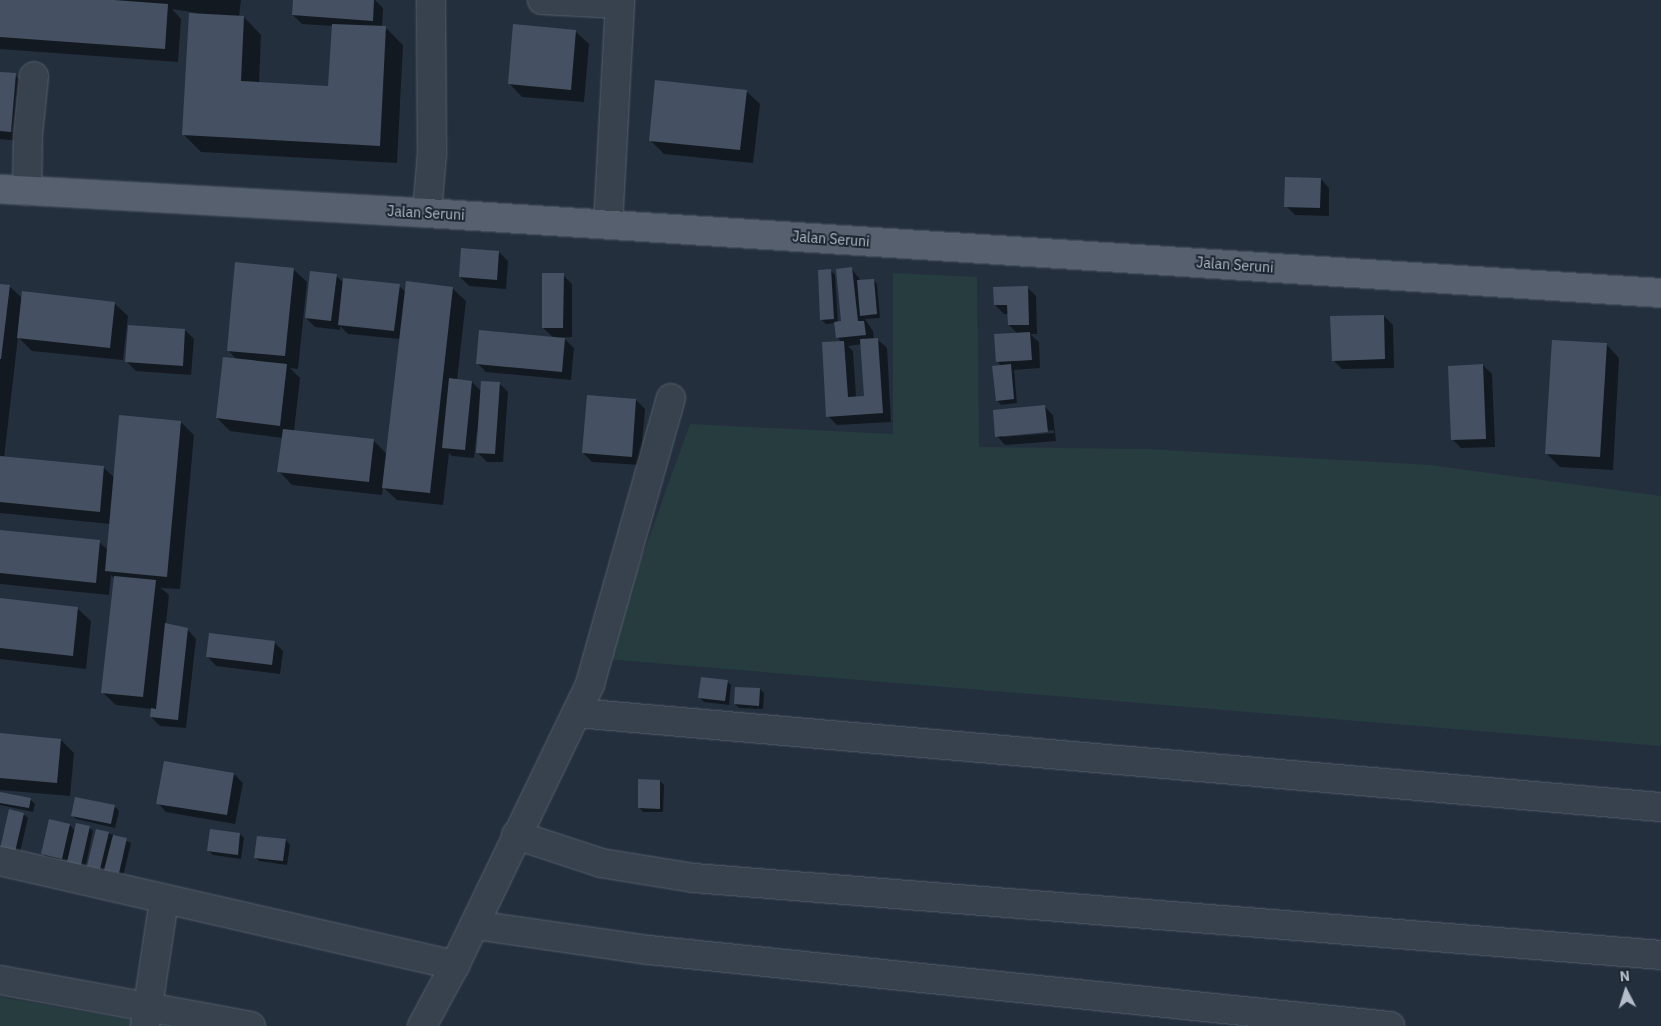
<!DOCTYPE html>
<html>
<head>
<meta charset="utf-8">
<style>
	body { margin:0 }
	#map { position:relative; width:1661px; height:1026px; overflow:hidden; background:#242f3e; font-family:"IBM Plex Sans",sans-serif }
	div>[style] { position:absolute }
	.green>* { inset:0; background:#263c3f }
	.shadow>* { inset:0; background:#0007 }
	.building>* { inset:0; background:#455162 }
	.roads { filter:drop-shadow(0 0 1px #565f6c) drop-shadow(0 0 1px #565f6c) }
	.minor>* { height:28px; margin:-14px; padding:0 14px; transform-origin:14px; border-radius:14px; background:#38414e }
	.major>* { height:28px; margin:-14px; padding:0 14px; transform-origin:14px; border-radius:14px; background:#56606e }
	span { translate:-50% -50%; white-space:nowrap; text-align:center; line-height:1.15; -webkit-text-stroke:4px #1d2633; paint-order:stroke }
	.street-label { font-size:14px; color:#b4bcc9 }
	.north { position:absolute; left:1601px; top:966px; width:50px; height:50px; -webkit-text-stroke:4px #1d2633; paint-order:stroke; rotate:355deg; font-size:14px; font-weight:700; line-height:20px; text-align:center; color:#b4bcc9 }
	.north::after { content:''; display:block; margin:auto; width:18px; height:22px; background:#b4bcc9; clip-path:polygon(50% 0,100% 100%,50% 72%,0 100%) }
</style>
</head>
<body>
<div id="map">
	<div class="green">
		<div style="clip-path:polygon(893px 273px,977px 277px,979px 447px,1148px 449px,1430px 465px,1661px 496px,1661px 746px,605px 659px,690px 424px,893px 434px)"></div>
		<div style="clip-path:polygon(0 997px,165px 1026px,0 1026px)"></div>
	</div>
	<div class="shadow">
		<div style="clip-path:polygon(0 0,241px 0,239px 17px,244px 17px,261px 35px,259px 83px,329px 87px,333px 26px,302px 24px,293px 15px,294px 0,375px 0,383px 8px,382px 27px,386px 28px,403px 45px,397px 163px,201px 152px,184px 135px,197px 13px,172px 9px,181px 19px,178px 62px,0 49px)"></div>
		<div style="clip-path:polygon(575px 31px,589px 44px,584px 102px,522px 97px,509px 83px)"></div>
		<div style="clip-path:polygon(0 73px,15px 75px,24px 84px,20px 141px,0 139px)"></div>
		<div style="clip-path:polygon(746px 91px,760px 104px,753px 163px,664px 154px,650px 140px)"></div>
		<div style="clip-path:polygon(1321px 179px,1329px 188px,1329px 216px,1295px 215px,1286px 206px)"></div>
		<div style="clip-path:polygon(499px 252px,508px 261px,506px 289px,469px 286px,460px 277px)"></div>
		<div style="clip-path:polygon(evenodd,851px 268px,861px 281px,873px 280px,877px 284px,880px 318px,865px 319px,873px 331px,874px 340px,878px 340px,887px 348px,891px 422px,837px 425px,828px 416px,842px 342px,837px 337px,836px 323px,826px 324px,822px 320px,831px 271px,835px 275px,838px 323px,842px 322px,851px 268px,862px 344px,865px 397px,856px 397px,853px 351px,848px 346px,862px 344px)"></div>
		<div style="clip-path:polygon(293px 269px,307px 282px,298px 369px,290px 368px,300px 378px,294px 431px,374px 441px,387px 454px,400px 339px,348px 334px,340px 326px,340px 330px,315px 327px,306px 318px,336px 276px,344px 283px,399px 286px,406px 292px,452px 288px,466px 301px,457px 380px,472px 382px,482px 392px,499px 383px,508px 392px,503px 462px,487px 462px,478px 453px,477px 430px,474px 458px,452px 456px,449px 453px,443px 505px,397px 500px,383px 487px,382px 495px,292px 485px,279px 471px,283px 438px,230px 431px,217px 418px,237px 360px,228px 350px)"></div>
		<div style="clip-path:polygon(563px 275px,572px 284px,572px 337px,556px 338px,565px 339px,574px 348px,571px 380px,486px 372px,477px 363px,554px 338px,543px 328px)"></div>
		<div style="clip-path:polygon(0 285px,9px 286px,23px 299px,114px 303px,128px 316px,123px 360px,32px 351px,18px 337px,4px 458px,104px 468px,115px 478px,181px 422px,194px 435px,180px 589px,161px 588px,169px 595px,166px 624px,187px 629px,196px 639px,186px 728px,160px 726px,151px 717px,152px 709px,116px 705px,102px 692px,115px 579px,111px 575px,109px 595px,0 584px,0 531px,99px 542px,108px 550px,110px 524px,0 513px)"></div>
		<div style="clip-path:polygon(1027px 287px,1036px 296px,1037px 334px,1030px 334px,1039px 342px,1040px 368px,1014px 370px,1017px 403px,1001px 405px,997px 400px,1001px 366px,997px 361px,1018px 334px,1009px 325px,1009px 314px,1004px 314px,995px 305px)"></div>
		<div style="clip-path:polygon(1384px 316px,1393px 325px,1394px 368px,1342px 369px,1333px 360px)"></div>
		<div style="clip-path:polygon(185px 330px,194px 339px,191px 375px,136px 371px,127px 362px)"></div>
		<div style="clip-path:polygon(1606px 344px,1619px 358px,1613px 470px,1560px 467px,1547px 454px)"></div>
		<div style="clip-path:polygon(1483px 365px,1492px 374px,1495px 447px,1461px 448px,1452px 439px)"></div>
		<div style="clip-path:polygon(636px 400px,645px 409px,640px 465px,592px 462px,583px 453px)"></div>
		<div style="clip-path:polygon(evenodd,1044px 406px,1053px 415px,1056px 441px,1005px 445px,997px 436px,1044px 406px,1054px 430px,1054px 433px,1003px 437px,1003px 435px,1054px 430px)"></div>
		<div style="clip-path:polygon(0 599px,77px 608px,91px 621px,86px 669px,0 659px)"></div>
		<div style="clip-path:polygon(274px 642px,283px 651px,280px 674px,216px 666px,208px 657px)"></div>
		<div style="clip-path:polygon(727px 681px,731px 685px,729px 705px,704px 702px,700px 698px)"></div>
		<div style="clip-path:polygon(760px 689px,764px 693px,763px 709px,739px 708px,735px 704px)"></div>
		<div style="clip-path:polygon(0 734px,61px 740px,74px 753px,70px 796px,0 790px)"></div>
		<div style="clip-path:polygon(234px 774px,243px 783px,235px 824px,166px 812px,158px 803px)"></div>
		<div style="clip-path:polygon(660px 781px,664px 785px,663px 812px,643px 812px,639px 807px)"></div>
		<div style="clip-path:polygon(0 793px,30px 799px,35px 804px,33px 812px,0 805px)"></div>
		<div style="clip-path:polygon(115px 807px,119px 811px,115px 828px,76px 819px,72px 815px)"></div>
		<div style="clip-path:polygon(23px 814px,28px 818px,19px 856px,6px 853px)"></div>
		<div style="clip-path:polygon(50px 820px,70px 825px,75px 831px,89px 827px,93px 831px,85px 869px,73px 866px,67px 860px,47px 858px,43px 854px)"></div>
		<div style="clip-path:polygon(108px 833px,131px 843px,123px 877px,105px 869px,104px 872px,93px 870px,89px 865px)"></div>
		<div style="clip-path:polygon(240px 834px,244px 838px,241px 859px,213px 855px,209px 851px)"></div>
		<div style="clip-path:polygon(258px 837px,286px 840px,290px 845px,287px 865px,259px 861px,255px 857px)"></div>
	</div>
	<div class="building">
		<div style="clip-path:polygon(0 0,114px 0,168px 4px,165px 49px,0 37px)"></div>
		<div style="clip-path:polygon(293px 0,374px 0,373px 21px,292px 15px)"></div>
		<div style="clip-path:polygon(189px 13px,244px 16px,241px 81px,328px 86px,332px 24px,386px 26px,380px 146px,182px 135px)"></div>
		<div style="clip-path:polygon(513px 24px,576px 30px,571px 90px,508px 84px)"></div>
		<div style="clip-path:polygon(0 72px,16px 73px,11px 132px,0 131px)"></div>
		<div style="clip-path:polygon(655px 80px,747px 90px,740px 150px,649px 141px)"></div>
		<div style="clip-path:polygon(1285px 177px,1321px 178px,1320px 208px,1284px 207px)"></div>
		<div style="clip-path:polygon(461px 248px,499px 251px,497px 280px,459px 277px)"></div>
		<div style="clip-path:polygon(235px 262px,294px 268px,285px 356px,227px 351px)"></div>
		<div style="clip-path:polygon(852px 267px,858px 321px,864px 321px,866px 335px,836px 338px,834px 322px,841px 321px,836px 269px)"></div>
		<div style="clip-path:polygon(831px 269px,834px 319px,820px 320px,818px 270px)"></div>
		<div style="clip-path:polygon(310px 271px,337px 274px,331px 321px,305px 318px)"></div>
		<div style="clip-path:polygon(542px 273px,564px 273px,563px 328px,542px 328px)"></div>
		<div style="clip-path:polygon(343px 278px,400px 284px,394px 331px,338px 325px)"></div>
		<div style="clip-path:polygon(874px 279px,877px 314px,860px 316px,857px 280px)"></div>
		<div style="clip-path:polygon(406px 281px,453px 287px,430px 493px,382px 488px)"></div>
		<div style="clip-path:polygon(0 284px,10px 285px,1px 359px,0 359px)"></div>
		<div style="clip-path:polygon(1028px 286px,1029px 325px,1008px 325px,1007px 305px,994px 305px,993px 287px)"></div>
		<div style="clip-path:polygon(22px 291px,115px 302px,110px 348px,17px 338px)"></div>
		<div style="clip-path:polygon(1384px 315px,1385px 359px,1332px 361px,1330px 316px)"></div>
		<div style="clip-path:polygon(128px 325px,185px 329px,183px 366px,125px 362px)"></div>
		<div style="clip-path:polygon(479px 330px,565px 338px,562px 372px,476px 364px)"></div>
		<div style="clip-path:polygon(1030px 332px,1032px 360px,996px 362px,994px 334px)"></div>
		<div style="clip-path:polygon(878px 338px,883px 413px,826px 417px,822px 342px,844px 341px,848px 397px,864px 396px,860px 339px)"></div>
		<div style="clip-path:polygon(1552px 340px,1607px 343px,1600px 457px,1545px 454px)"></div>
		<div style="clip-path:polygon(223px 357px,287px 364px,280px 426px,216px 418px)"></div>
		<div style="clip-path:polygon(1011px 364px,1014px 399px,996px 401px,992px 366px)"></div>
		<div style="clip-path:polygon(1483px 364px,1486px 439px,1451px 440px,1448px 366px)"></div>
		<div style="clip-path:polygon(449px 378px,472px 381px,465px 450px,442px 448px)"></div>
		<div style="clip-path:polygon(481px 381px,500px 382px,495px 454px,476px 453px)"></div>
		<div style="clip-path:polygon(587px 395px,636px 399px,632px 457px,582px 453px)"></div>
		<div style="clip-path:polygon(1045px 405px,1048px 432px,995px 437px,993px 410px)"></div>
		<div style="clip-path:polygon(119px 415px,181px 421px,167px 577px,105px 571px)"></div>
		<div style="clip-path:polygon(283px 429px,374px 439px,369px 482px,277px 472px)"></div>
		<div style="clip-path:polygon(0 456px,104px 466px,100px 512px,0 502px)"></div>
		<div style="clip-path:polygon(0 530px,100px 540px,96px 583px,0 573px)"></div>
		<div style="clip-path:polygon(114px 576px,156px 580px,143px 697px,101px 693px)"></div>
		<div style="clip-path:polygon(0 598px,78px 607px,73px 656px,0 648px)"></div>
		<div style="clip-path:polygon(165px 623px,188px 628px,178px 720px,150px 717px,151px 708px,156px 709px)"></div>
		<div style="clip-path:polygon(209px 633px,275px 641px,272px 665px,206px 657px)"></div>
		<div style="clip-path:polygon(701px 677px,728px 680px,725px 701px,698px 698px)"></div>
		<div style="clip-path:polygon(735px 687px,760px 688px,759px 706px,734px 704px)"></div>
		<div style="clip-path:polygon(0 733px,61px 739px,57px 783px,0 778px)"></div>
		<div style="clip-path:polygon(164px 761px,234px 773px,227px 815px,156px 804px)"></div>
		<div style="clip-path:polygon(638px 779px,660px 780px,660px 809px,638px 808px)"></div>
		<div style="clip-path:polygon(0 792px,31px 798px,29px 808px,0 803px)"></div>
		<div style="clip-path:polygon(75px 797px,115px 805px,111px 824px,71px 816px)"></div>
		<div style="clip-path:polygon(9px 809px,24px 813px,15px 852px,0 849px)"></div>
		<div style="clip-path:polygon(49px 819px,70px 824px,62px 859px,41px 854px)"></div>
		<div style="clip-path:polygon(76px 823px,90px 826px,81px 865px,67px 862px)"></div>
		<div style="clip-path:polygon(96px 829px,109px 832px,100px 869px,87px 866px)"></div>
		<div style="clip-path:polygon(210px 829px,240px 833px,238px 855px,207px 851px)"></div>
		<div style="clip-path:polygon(113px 835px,127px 838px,119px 873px,104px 870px)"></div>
		<div style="clip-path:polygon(257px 836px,286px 839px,283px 861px,254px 858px)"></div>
	</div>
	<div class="roads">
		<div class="minor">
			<div style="left:542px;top:0;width:78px;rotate:2.9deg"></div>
			<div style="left:27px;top:191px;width:57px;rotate:-89deg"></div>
			<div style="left:28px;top:134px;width:58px;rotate:-84.1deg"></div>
			<div style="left:427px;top:213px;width:59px;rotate:-85.2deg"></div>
			<div style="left:432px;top:154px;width:154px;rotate:-90.4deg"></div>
			<div style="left:608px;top:225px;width:225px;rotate:-86.9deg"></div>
			<div style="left:577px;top:713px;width:1088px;rotate:4.96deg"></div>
			<div style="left:516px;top:835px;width:89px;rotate:18.2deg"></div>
			<div style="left:601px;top:863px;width:94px;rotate:9.2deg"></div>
			<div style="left:694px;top:878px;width:970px;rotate:4.55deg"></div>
			<div style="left:0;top:861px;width:467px;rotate:12.9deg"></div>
			<div style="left:475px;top:925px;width:176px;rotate:8.2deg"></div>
			<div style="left:649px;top:950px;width:745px;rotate:5.86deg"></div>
			<div style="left:0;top:980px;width:255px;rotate:10.4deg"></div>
			<div style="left:145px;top:1026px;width:127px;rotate:-81.4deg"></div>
			<div style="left:422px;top:1026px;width:69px;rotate:-61.6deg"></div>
			<div style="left:455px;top:965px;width:312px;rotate:-64.3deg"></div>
			<div style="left:590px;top:684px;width:297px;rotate:-74.2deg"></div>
		</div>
		<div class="major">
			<div style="left:0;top:189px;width:428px;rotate:3.2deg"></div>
			<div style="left:427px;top:213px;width:1237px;rotate:3.71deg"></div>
		</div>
	</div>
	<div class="street-label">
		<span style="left:426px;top:213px;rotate:3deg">Jalan Seruni</span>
		<span style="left:831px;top:239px;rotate:4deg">Jalan Seruni</span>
		<span style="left:1235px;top:265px;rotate:4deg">Jalan Seruni</span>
	</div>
	<div class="north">N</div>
</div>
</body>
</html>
